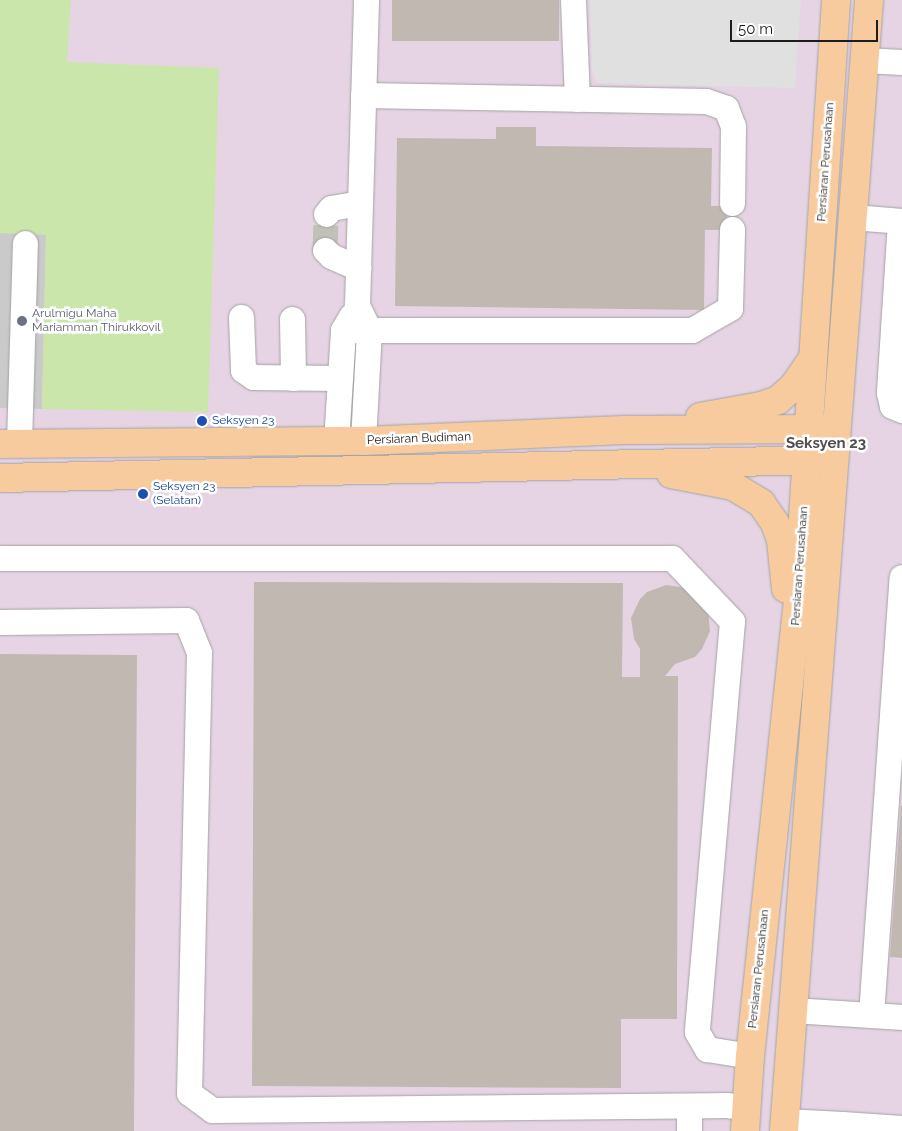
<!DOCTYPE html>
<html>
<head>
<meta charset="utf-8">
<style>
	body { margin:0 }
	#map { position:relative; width:902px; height:1131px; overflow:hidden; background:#ede9e2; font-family:Raleway,sans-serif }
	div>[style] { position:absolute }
	.industrial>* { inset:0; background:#e6d4e4 }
	.religious>* { inset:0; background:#cacaca }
	.grass>* { inset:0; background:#cbe6aa }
	.parking>* { inset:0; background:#e0e0e0 }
	.building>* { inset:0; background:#c1b8b2 }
	.minor-tunnel>* { height:25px; margin-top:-12.5px; transform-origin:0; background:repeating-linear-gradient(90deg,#c3c0ba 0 25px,transparent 0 37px) }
	.roads { filter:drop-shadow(0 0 1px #a3a3a3) drop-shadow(0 0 1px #a3a3a3) }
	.minor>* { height:25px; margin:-12.5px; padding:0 12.5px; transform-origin:12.5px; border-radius:12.5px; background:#fff }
	.major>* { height:28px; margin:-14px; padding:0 14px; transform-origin:14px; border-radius:14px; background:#f7cb9d }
	.dots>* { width:14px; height:14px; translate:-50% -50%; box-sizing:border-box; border:2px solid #fff; border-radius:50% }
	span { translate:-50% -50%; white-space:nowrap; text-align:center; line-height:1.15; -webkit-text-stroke:5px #fff; paint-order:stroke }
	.street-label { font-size:12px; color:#1c1c1c }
	.worship-label { font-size:12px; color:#5b616d }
	.left { translate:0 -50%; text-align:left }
	.transit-label { font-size:12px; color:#164399 }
	.quarter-label { font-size:15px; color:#4f4f4f; font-weight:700 }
	.scale { position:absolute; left:730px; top:20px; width:148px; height:22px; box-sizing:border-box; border:2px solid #1c1c1c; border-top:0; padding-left:6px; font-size:15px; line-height:18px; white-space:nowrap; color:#1c1c1c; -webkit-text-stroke:4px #fff; paint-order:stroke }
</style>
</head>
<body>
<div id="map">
	<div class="industrial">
		<div style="clip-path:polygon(0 0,902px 0,902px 1131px,0 1131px)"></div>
	</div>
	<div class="religious">
		<div style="clip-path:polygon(0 233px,46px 234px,42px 409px,0 408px)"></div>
	</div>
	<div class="grass">
		<div style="clip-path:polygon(0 0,71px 0,67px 62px,219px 68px,208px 412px,42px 409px,46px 235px,0 233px)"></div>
	</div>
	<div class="parking">
		<div style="clip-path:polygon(590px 0,801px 0,795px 88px,597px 83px,592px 69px)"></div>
	</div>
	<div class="building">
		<div style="clip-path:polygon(392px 0,559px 0,559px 41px,392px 41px)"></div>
		<div style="clip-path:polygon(496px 127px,536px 127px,536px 146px,712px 148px,711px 206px,727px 206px,726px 230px,705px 230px,704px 310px,395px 306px,397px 138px,496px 139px)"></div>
		<div style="clip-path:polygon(254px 582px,623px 583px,622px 677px,640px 677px,640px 649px,634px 639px,631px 618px,640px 599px,647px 592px,666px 585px,687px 588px,708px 610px,710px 631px,702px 649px,695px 657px,675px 664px,665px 676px,678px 676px,677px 1019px,621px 1019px,621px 1088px,252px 1086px)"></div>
		<div style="clip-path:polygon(0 654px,137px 655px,134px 1131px,0 1131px)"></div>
		<div style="clip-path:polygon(901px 806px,902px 806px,902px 958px,890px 957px)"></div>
	</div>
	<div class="minor-tunnel">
		<div style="left:325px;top:250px;width:36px;rotate:-88deg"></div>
	</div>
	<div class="roads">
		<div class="minor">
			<div style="left:573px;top:0;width:99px;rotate:87.7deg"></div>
			<div style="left:864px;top:60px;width:38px;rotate:3deg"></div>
			<div style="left:363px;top:95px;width:343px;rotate:1deg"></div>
			<div style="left:706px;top:101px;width:21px;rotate:19deg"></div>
			<div style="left:726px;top:108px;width:19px;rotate:69deg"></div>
			<div style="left:733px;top:126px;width:77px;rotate:90.7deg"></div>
			<div style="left:326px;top:214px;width:8px;rotate:-50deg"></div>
			<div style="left:331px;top:208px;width:29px;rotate:-10deg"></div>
			<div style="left:853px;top:217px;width:49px;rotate:4.7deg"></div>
			<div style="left:900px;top:221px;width:172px;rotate:93.7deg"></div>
			<div style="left:889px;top:393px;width:13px;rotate:77deg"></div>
			<div style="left:892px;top:406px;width:11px;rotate:22deg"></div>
			<div style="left:325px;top:250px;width:8px;rotate:45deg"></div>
			<div style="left:331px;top:256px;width:30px;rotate:24deg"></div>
			<div style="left:241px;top:317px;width:53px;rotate:87.8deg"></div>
			<div style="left:243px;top:370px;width:12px;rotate:35deg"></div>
			<div style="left:253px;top:377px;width:87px;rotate:0.7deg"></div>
			<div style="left:292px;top:319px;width:59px;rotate:89deg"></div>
			<div style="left:343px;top:330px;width:349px"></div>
			<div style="left:692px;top:330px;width:44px;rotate:-30.1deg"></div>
			<div style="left:730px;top:308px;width:79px;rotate:-88.5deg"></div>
			<div style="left:363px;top:441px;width:111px;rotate:-86.9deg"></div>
			<div style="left:369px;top:330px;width:28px;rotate:-116deg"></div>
			<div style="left:357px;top:305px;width:305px;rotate:-88.3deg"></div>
			<div style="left:336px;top:442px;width:112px;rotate:-86.4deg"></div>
			<div style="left:343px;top:330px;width:16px;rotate:-60deg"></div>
			<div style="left:19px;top:443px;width:200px;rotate:-88.3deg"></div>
			<div style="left:0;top:558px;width:672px"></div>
			<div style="left:672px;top:558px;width:87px;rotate:46.4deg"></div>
			<div style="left:732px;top:621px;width:412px;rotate:94.9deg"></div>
			<div style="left:697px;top:1032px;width:20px;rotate:60deg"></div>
			<div style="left:707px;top:1049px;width:44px;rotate:9.2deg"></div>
			<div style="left:0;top:622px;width:186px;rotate:-0.6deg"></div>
			<div style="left:186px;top:620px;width:35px;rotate:68deg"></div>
			<div style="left:199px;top:653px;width:440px;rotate:91.3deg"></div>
			<div style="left:189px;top:1093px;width:29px;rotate:36deg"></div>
			<div style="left:212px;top:1110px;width:514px;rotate:-0.56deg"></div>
			<div style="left:726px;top:1105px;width:20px;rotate:6deg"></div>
			<div style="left:793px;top:1010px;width:109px;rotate:3.7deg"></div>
			<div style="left:871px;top:1015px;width:439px;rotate:-86deg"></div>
			<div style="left:689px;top:1106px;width:25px;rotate:90deg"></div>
			<div style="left:784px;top:1121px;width:58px;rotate:3deg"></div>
			<div style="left:842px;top:1131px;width:7px;rotate:-90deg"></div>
			<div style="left:842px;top:1124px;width:60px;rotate:3.8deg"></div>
		</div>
		<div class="major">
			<div style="left:700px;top:417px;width:62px;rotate:-10.2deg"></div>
			<div style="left:761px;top:406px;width:18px;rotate:-19deg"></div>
			<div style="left:778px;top:400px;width:20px;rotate:-41deg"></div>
			<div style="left:793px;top:387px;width:35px;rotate:-55deg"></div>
			<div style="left:0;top:444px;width:363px;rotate:-0.5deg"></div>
			<div style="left:363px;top:441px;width:267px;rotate:-2.4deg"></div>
			<div style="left:630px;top:430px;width:196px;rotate:-0.3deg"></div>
			<div style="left:671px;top:474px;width:63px;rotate:11deg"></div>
			<div style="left:733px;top:486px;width:33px;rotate:31deg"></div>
			<div style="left:761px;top:503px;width:24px;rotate:55deg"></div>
			<div style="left:775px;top:523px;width:18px;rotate:71deg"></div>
			<div style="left:781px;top:540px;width:49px;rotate:84.2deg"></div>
			<div style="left:0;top:478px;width:826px;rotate:-1.25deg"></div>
			<div style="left:745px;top:1131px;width:75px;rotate:-86.2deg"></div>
			<div style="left:750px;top:1056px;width:446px;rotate:-84deg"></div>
			<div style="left:797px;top:612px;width:613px;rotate:-86.35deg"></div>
			<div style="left:784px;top:1131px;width:1134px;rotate:-85.7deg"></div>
		</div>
	</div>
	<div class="dots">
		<div style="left:22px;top:321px;background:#6b7280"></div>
		<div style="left:202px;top:421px;background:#1a4fb4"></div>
		<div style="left:143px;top:494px;background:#1a4fb4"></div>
	</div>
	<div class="street-label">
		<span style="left:826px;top:162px;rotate:-86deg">Persiaran Perusahaan</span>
		<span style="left:419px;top:439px;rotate:-2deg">Persiaran Budiman</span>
		<span style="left:800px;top:566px;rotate:-86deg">Persiaran Perusahaan</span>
		<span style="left:759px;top:969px;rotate:-84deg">Persiaran Perusahaan</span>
	</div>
	<div class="worship-label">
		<span class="left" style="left:32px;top:321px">Arulmigu Maha<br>Mariamman Thirukkovil</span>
	</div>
	<div class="transit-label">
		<span class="left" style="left:212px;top:421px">Seksyen 23</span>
		<span class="left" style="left:153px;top:494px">Seksyen 23<br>(Selatan)</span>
	</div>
	<div class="quarter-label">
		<span style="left:826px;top:444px">Seksyen 23</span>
	</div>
	<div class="scale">50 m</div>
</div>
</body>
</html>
